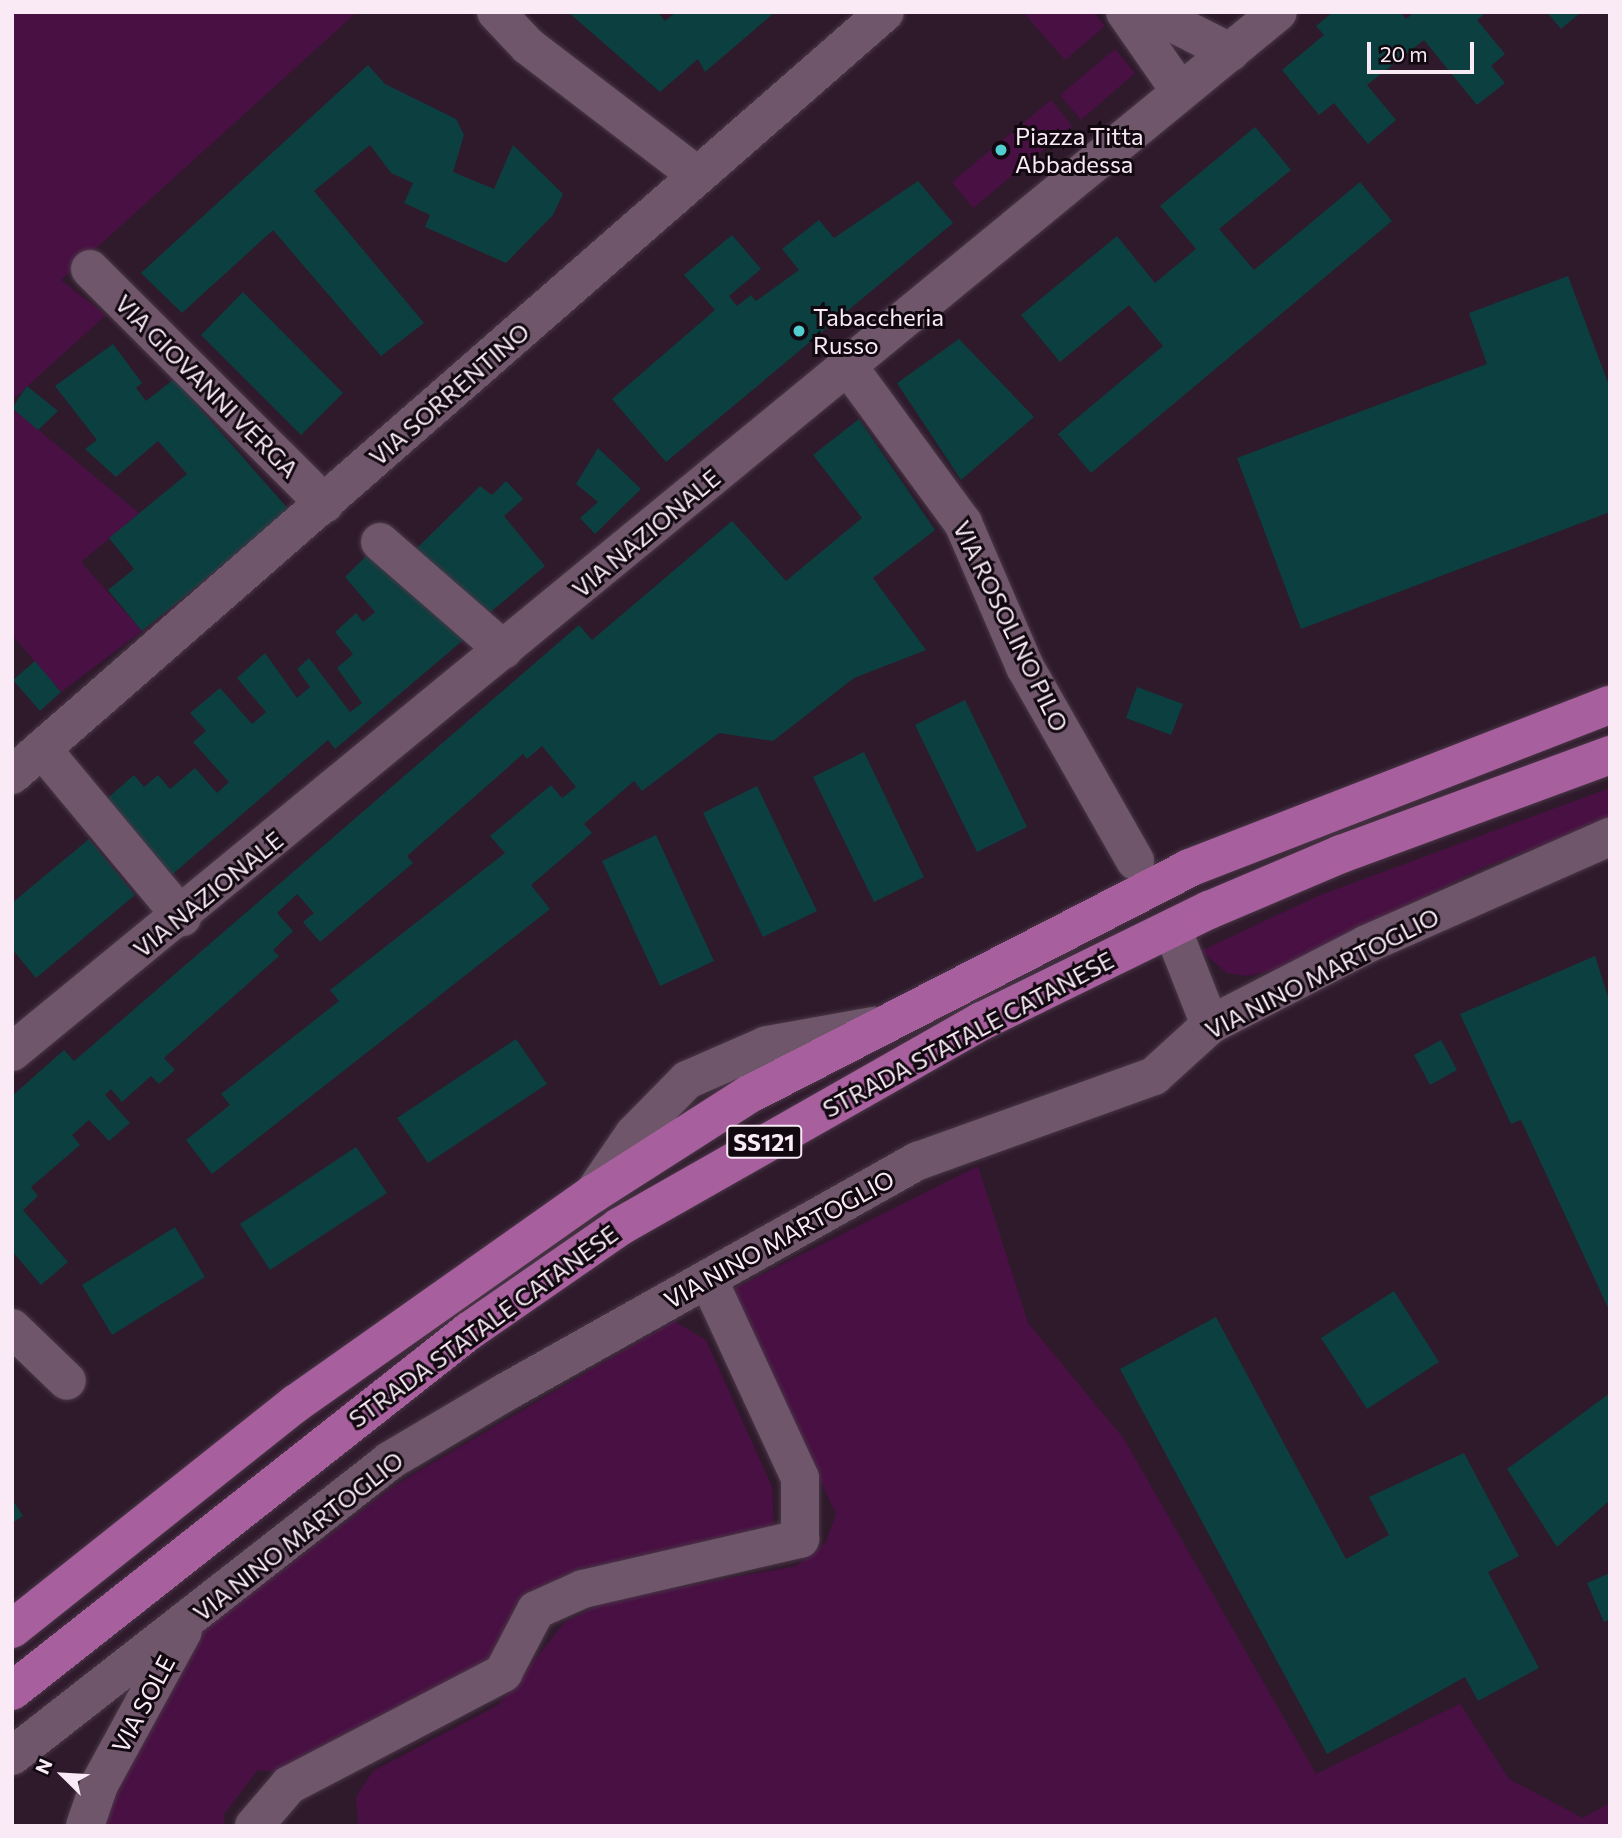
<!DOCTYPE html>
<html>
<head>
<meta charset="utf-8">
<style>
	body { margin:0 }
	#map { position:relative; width:1622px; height:1838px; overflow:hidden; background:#2f1a2c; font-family:Commissioner,sans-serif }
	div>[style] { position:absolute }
	.green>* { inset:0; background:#491043 }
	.building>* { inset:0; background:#0b3f40 }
	.roads { filter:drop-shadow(0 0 2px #483746) drop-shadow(0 0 2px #483746) }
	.minor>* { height:38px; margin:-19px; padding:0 19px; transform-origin:19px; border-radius:19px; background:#6f566a }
	.major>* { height:38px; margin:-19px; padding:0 19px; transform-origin:19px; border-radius:19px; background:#a85f9d }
	.dots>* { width:19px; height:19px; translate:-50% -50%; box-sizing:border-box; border:4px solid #110810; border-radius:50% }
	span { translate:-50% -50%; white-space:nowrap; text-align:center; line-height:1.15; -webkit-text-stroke:6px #110810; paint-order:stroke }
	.shield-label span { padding:2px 5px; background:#110810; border:2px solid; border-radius:5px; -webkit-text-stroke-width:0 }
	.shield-label { font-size:23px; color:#f9eaf6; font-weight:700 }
	.poi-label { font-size:24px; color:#f9eaf6 }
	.left { translate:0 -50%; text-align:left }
	.street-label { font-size:24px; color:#f9eaf6 }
	.frame { position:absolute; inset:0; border:14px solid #f9eaf6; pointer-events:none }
	.north { position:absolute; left:28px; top:1740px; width:70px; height:70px; -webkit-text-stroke:5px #110810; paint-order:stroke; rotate:294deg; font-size:19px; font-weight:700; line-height:28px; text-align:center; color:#f9eaf6 }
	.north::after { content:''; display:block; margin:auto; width:24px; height:32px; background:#f9eaf6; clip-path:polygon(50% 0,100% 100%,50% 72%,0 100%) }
	.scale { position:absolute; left:1367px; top:42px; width:107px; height:32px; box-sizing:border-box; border:4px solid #f9eaf6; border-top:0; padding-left:9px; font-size:21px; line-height:24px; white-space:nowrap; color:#f9eaf6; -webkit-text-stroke:5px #110810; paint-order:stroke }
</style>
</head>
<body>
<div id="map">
	<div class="green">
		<div style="clip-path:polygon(12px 12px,357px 12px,61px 280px,106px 315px,12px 400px)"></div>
		<div style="clip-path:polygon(1023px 12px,1093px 12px,1105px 26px,1065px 60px)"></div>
		<div style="clip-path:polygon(1115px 49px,1135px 73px,1081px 120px,1060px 95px)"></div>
		<div style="clip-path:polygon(1051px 100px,1072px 126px,973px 208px,952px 182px)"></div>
		<div style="clip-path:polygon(12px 408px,139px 513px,81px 562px,142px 631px,61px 692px,12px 635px)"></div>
		<div style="clip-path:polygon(1610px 788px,1610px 820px,1482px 868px,1281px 968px,1248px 976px,1227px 973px,1201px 951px,1318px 896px)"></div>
		<div style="clip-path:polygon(978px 1166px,1028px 1323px,1124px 1439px,1316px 1774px,1460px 1704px,1509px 1779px,1583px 1818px,1610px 1803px,1610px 1826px,358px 1826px,356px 1797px,373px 1771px,498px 1705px,565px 1622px,609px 1600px,796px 1566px,826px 1542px,836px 1514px,731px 1290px)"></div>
		<div style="clip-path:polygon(674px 1321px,706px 1340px,772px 1487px,774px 1527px,586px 1573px,484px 1665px,282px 1773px,258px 1770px,224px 1814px,225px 1826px,100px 1826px,194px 1637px,397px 1484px)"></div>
	</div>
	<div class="building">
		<div style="clip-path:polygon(568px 12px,658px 12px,665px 21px,676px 12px,775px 12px,705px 72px,698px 59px,660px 92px)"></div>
		<div style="clip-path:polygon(1333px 12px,1401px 12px,1406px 19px,1414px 12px,1487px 12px,1477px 20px,1505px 54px,1491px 66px,1505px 83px,1477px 105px,1424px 40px,1367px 85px,1396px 120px,1368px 144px,1334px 103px,1319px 115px,1282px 70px,1324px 35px,1316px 26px)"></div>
		<div style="clip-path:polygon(1547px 12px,1581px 12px,1561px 29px)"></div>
		<div style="clip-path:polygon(368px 65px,385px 84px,456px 119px,464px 135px,453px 172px,494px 189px,513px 145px,563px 194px,553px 215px,506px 263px,425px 227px,430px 215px,404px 203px,413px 183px,391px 173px,370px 145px,314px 191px,424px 323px,381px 356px,273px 230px,182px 313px,141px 273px)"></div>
		<div style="clip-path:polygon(1255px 127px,1291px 170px,1219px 229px,1254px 270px,1360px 182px,1392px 221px,1091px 473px,1058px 434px,1163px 346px,1129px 305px,1060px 362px,1021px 315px,1117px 236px,1155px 283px,1196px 249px,1160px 206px)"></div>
		<div style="clip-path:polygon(918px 181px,953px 223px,666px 462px,612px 399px,715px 310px,684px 275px,732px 235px,761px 269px,729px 296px,737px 306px,751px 295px,756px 301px,799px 270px,782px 249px,819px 220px,834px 238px)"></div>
		<div style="clip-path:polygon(1568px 276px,1610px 388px,1610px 512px,1301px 629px,1237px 458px,1487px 364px,1469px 313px)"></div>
		<div style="clip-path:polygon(243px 292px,343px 393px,301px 435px,201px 335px)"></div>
		<div style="clip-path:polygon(959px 339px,1034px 417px,961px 480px,897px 383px)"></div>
		<div style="clip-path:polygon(113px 344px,142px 383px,136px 388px,146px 401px,174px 379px,290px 511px,142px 631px,108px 590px,134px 569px,109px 538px,187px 474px,158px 441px,116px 477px,85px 449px,97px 440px,55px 386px)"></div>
		<div style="clip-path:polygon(27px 386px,58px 411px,38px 430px,12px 408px)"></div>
		<div style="clip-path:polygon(859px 419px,935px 530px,873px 578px,926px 650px,854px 678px,773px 741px,719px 733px,642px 791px,634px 781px,584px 824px,592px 833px,531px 885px,550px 909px,212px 1174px,186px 1140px,230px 1105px,221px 1094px,339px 1001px,330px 990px,505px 853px,490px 836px,551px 785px,562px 798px,576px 787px,542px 746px,527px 759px,523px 754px,407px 856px,413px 863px,320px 942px,303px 922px,314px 913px,297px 894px,277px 913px,293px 931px,273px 950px,279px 956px,164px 1058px,175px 1070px,159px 1084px,151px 1076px,122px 1102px,111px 1089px,105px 1095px,130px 1123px,109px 1141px,89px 1120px,72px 1135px,80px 1145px,31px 1187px,38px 1196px,23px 1210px,68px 1262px,41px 1285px,12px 1251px,12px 1096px,64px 1050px,74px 1061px,87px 1050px,579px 625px,592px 640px,732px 521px,786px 581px,862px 518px,813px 455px)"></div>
		<div style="clip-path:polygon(598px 448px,641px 489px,595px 534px,580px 518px,598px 502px,576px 484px)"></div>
		<div style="clip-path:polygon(506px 481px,523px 499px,504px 516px,545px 566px,486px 616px,412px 553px,480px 486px,492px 495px)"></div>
		<div style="clip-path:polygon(370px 552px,468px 636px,335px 749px,328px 740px,167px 879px,102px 803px,134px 775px,144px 787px,158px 775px,170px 789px,195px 768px,217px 793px,229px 782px,193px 742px,206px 731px,190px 713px,220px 688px,252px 724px,266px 712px,237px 678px,265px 653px,297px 698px,310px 687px,297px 669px,309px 658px,350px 712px,362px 703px,337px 668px,353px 654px,335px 632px,356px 613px,363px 622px,375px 612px,345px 577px)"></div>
		<div style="clip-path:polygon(35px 661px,61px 692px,40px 711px,13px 680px)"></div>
		<div style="clip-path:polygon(1137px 687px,1183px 704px,1171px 735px,1126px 718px)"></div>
		<div style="clip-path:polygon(965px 700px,1027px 827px,977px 852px,915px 725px)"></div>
		<div style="clip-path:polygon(864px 752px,924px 877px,874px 902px,813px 777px)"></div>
		<div style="clip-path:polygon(757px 786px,817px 911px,763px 937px,703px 813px)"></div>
		<div style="clip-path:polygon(656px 835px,714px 961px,660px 986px,602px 861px)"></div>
		<div style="clip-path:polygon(89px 839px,135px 895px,36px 978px,12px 949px,12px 903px)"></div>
		<div style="clip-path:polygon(1595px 956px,1610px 1003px,1610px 1312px,1521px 1120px,1511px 1124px,1460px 1014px)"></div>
		<div style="clip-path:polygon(516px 1039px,547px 1084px,428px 1163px,397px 1118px)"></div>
		<div style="clip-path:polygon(1441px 1040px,1457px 1070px,1430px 1085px,1414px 1055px)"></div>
		<div style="clip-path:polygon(356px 1147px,387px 1193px,270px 1270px,240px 1224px)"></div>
		<div style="clip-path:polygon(175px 1227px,205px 1277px,112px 1335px,82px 1285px)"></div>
		<div style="clip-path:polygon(1394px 1291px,1439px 1362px,1367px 1409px,1321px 1338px)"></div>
		<div style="clip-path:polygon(1216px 1317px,1346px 1559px,1389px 1535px,1369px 1497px,1464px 1453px,1519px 1556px,1488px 1572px,1539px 1668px,1478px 1701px,1465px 1677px,1327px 1754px,1120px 1369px)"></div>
		<div style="clip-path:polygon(1610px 1393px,1610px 1500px,1557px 1547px,1507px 1469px)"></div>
		<div style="clip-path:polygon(12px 1499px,23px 1516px,12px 1523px)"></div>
		<div style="clip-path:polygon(1610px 1573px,1610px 1619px,1604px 1622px,1587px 1583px)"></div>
	</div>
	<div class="roads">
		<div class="minor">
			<div style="left:496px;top:12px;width:47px;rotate:46.7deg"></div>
			<div style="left:528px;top:46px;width:213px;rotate:37.4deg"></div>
			<div style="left:1125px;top:12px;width:96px;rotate:55.2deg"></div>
			<div style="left:1151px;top:12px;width:89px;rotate:26.9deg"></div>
			<div style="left:90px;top:269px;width:332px;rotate:45deg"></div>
			<div style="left:848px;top:366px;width:195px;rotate:53.8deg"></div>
			<div style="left:963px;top:523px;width:157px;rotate:66.7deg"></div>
			<div style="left:1025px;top:667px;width:223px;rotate:60.4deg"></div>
			<div style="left:380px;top:542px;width:164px;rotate:41.1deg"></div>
			<div style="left:42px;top:749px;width:219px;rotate:50.2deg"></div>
			<div style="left:12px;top:775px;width:1159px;rotate:-41.15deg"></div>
			<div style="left:1179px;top:946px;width:85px;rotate:68.6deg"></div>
			<div style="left:12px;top:1052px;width:1638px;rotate:-39.4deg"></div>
			<div style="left:593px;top:1194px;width:73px;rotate:-55.7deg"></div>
			<div style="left:634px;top:1134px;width:76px;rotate:-45.5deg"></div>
			<div style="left:687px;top:1080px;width:87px;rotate:-23.6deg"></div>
			<div style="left:767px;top:1045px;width:109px;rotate:-10.1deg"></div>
			<div style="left:12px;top:1328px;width:76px;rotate:43.9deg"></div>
			<div style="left:12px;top:1756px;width:479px;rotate:-38deg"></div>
			<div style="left:389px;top:1461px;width:134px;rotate:-30.6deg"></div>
			<div style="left:504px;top:1393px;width:475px;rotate:-29.3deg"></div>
			<div style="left:918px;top:1161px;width:251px;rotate:-19.8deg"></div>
			<div style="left:1154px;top:1076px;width:76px;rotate:-42.3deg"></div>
			<div style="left:1210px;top:1025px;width:177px;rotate:-27.3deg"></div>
			<div style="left:1367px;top:944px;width:266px;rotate:-23.8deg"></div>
			<div style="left:85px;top:1826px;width:43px;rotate:-71.1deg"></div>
			<div style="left:99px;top:1785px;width:175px;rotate:-61.4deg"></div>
			<div style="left:254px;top:1826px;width:54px;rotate:-49.5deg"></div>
			<div style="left:289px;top:1785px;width:242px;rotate:-27.6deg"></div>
			<div style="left:503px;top:1673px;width:71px;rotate:-62.4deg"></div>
			<div style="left:536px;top:1610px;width:51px;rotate:-24.1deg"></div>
			<div style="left:583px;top:1589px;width:223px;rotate:-13deg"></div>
			<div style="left:800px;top:1539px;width:61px;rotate:-90deg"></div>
			<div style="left:800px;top:1478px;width:219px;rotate:-114.8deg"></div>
		</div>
		<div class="major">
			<div style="left:12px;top:1629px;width:362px;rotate:-38.5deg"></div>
			<div style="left:295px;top:1404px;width:365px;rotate:-35.2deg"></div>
			<div style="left:593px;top:1194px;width:184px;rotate:-32.6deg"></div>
			<div style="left:748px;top:1095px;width:496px;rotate:-27.2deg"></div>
			<div style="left:1189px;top:868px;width:451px;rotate:-21.2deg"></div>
			<div style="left:12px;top:1691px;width:582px;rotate:-38.23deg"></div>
			<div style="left:469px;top:1331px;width:183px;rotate:-34.7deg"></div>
			<div style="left:619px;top:1227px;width:417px;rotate:-29.6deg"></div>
			<div style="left:982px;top:1021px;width:253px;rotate:-26.1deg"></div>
			<div style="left:1209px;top:910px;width:143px;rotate:-23deg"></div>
			<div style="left:1341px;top:854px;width:287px;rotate:-20.2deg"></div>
		</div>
	</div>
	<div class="dots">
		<div style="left:1001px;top:150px;background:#52cdd0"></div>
		<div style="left:799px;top:331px;background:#52cdd0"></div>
	</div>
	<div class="shield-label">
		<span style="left:764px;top:1142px">SS121</span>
	</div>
	<div class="poi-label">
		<span class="left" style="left:1015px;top:150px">Piazza Titta<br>Abbadessa</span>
		<span class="left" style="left:813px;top:331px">Tabaccheria<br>Russo</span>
	</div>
	<div class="street-label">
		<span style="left:207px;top:386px;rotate:45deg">VIA GIOVANNI VERGA</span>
		<span style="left:449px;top:394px;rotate:-41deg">VIA SORRENTINO</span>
		<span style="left:646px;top:533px;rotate:-40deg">VIA NAZIONALE</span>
		<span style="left:1011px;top:626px;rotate:64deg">VIA ROSOLINO PILO</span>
		<span style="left:208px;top:894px;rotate:-39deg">VIA NAZIONALE</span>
		<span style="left:1322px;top:973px;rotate:-27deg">VIA NINO MARTOGLIO</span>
		<span style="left:968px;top:1034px;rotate:-28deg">STRADA STATALE CATANESE</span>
		<span style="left:779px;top:1239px;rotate:-29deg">VIA NINO MARTOGLIO</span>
		<span style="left:483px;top:1326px;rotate:-36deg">STRADA STATALE CATANESE</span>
		<span style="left:298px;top:1536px;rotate:-38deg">VIA NINO MARTOGLIO</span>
		<span style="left:143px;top:1704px;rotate:-62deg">VIA SOLE</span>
	</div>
	<div class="frame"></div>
	<div class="north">N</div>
	<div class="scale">20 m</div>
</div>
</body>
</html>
